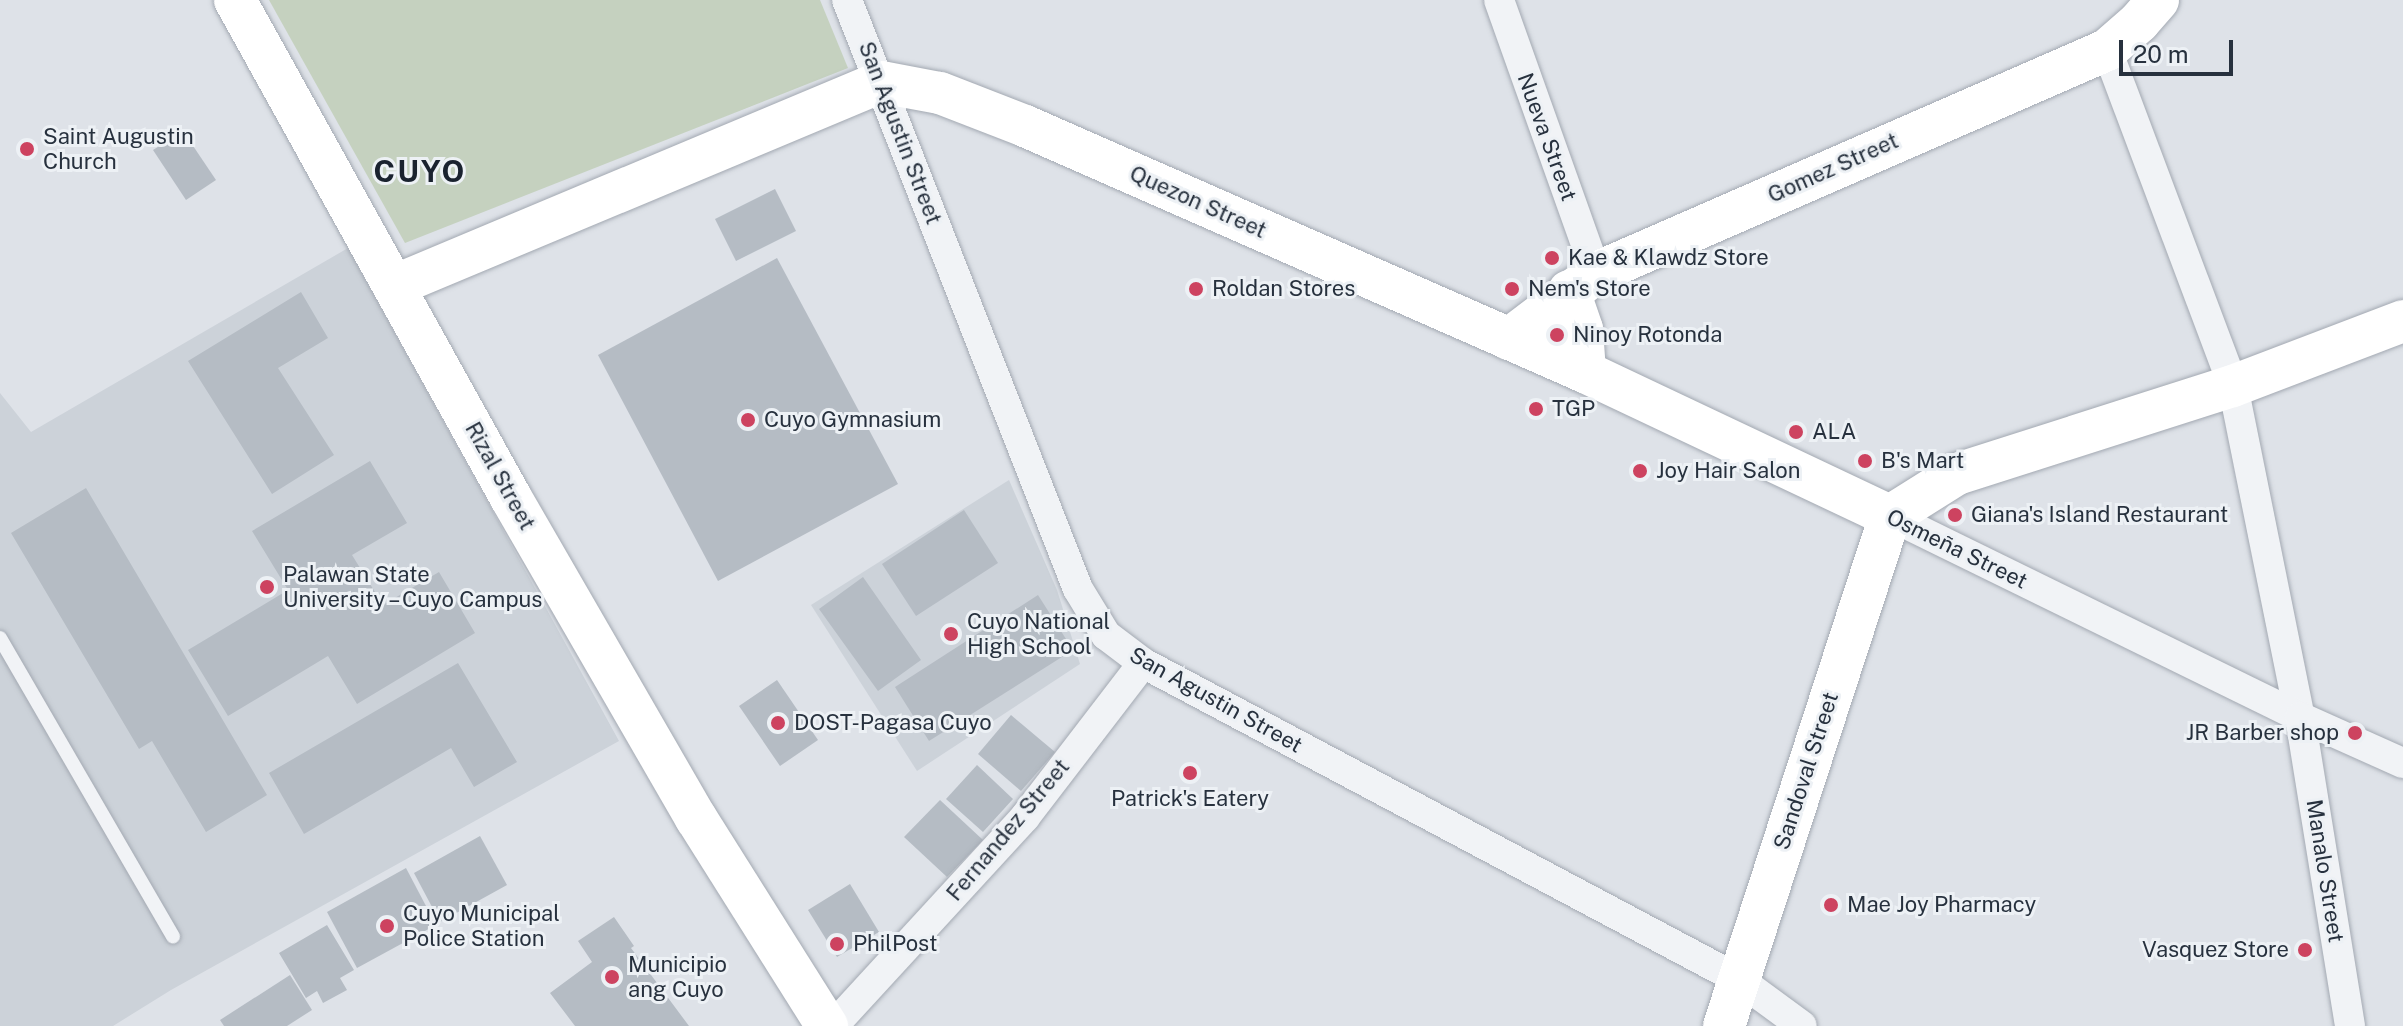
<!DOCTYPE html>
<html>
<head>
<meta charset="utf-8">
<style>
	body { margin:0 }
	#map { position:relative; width:2403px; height:1026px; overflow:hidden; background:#dee2e8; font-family:"Public Sans",sans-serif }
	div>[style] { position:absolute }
	.built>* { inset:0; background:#ccd2d9 }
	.green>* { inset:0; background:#c5d1bf }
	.building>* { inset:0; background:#b5bcc4 }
	.roads { filter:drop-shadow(0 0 2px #a3a9b2) drop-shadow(0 0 2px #a3a9b2) }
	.lane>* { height:14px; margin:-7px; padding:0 7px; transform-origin:7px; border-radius:7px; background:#f1f3f6 }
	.street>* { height:30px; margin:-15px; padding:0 15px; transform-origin:15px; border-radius:15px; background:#f1f3f6 }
	.secondary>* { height:42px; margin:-21px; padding:0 21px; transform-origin:21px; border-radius:21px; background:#fff }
	.dots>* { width:22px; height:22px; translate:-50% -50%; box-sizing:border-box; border:4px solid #edf1f5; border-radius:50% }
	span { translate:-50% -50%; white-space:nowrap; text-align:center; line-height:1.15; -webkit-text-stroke:6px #edf1f5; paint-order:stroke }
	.street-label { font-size:22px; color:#27313e }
	.poi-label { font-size:22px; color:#27313e }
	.left { translate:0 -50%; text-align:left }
	.right { translate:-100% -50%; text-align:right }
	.district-label { font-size:30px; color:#1a222f; font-weight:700; letter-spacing:2px }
	.scale { position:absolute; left:2119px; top:40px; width:114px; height:36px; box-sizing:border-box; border:4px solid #27313e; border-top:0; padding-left:10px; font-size:24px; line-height:28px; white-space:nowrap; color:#27313e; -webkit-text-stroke:6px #edf1f5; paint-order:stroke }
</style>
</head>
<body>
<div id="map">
	<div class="built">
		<div style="clip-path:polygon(348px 248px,619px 741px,171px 990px,113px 1026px,0 1026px,0 393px,31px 432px)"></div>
		<div style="clip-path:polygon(1009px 480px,1057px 590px,1080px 664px,917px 771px,811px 605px)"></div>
	</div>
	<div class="green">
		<div style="clip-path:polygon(269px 0,820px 0,848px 68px,405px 243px)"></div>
	</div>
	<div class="building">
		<div style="clip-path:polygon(183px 131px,216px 180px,186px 200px,153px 150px)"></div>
		<div style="clip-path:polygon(775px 189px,796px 231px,736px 261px,715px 219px)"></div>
		<div style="clip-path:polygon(777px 258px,898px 484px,718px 581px,598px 355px)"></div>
		<div style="clip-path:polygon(301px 292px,328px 338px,278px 368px,334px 455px,272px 494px,188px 361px)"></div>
		<div style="clip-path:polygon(370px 461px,407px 523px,352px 555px,383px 605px,439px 572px,475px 633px,357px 704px,328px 656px,228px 716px,188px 650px,288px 590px,252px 531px)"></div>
		<div style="clip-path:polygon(86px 488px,267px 795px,206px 832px,152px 741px,139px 749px,11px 533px)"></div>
		<div style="clip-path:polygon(964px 510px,998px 563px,916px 616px,882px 564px)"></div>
		<div style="clip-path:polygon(863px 577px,921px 660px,878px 691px,819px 609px)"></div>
		<div style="clip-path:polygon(1038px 595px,1073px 650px,929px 741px,895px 687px)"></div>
		<div style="clip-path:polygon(458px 663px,517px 762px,474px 787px,451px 748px,304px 834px,269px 773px)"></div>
		<div style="clip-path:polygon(777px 680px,818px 740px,780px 766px,739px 706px)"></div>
		<div style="clip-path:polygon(1011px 715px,1055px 752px,1021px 791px,978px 754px)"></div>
		<div style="clip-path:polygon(977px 765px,1013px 799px,983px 832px,946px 799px)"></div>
		<div style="clip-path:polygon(940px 800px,983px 840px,947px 877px,904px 837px)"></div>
		<div style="clip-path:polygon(480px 836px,507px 885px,440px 922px,414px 873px)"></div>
		<div style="clip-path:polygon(406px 868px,436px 925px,357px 968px,327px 912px)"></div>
		<div style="clip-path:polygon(850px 884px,879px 932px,837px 957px,808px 910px)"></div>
		<div style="clip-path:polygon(614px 917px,634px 946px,631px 948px,689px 1026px,575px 1026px,550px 993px,592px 962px,578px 941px)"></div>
		<div style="clip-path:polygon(327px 925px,354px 970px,340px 978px,347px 990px,323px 1003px,317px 991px,306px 998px,279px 953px)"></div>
		<div style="clip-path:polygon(290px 975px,312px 1010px,287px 1026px,224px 1026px,220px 1020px)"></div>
	</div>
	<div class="roads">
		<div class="lane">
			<div style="left:0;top:638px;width:345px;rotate:59.9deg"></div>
		</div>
		<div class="street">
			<div style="left:847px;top:0;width:633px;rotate:68.59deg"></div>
			<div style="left:1078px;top:589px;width:54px;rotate:58.7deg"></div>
			<div style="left:1106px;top:635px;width:46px;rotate:37.1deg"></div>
			<div style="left:1143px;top:663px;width:674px;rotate:27.97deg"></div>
			<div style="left:1738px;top:979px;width:79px;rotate:36.3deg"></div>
			<div style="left:1499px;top:0;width:290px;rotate:70.4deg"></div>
			<div style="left:2107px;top:50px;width:359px;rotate:69.4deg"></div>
			<div style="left:2233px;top:386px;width:338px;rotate:78.6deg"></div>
			<div style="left:2300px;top:717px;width:313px;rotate:80.8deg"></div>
			<div style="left:1890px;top:516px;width:457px;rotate:26.1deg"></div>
			<div style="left:2300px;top:717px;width:113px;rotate:24.1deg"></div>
			<div style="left:833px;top:1026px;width:284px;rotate:-47.4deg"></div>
			<div style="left:1025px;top:817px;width:194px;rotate:-52.5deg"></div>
		</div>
		<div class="secondary">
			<div style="left:235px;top:0;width:569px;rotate:61deg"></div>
			<div style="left:511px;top:498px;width:370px;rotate:60deg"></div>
			<div style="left:696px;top:818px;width:246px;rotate:57.8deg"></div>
			<div style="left:396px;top:285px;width:526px;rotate:-22.71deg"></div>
			<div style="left:881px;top:82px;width:60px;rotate:10.6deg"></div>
			<div style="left:940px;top:93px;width:91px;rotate:21.2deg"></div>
			<div style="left:1025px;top:126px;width:612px;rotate:23.72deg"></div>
			<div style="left:1585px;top:372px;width:337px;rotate:25.3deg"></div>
			<div style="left:1569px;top:291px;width:40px;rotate:71.1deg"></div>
			<div style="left:1582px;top:329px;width:43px;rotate:86deg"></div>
			<div style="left:1509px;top:339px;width:109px;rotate:-37.2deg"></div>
			<div style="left:1596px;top:273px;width:558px;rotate:-23.58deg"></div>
			<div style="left:2107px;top:50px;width:43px;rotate:-41.2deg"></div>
			<div style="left:2139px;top:22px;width:29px;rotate:-49deg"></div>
			<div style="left:1890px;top:516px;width:79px;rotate:-32.1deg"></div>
			<div style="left:1957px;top:474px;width:290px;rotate:-17.7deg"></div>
			<div style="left:2233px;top:386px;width:182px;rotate:-20.9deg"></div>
			<div style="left:1724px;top:1026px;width:536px;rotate:-71.97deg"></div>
		</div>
	</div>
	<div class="dots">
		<div style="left:27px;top:149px;background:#cd4360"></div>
		<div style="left:1552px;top:258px;background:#cd4360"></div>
		<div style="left:1196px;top:289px;background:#cd4360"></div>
		<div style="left:1512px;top:289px;background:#cd4360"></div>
		<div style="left:1557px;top:335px;background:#cd4360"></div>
		<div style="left:1536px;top:409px;background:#cd4360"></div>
		<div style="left:748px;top:420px;background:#cd4360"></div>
		<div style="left:1796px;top:432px;background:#cd4360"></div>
		<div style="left:1865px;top:461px;background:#cd4360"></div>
		<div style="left:1640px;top:471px;background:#cd4360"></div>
		<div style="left:1955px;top:515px;background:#cd4360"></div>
		<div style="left:267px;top:587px;background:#cd4360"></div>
		<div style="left:951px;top:634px;background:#cd4360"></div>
		<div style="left:778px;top:723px;background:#cd4360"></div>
		<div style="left:2355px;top:733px;background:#cd4360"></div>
		<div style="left:1190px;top:773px;background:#cd4360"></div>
		<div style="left:1831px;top:905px;background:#cd4360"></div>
		<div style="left:387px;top:926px;background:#cd4360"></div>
		<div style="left:837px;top:944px;background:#cd4360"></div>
		<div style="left:2305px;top:950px;background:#cd4360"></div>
		<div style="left:612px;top:977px;background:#cd4360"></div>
	</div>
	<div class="street-label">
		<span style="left:900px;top:133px;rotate:69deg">San Agustin Street</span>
		<span style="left:1547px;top:137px;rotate:70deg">Nueva Street</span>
		<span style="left:1833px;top:168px;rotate:-24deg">Gomez Street</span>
		<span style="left:1198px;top:202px;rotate:24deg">Quezon Street</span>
		<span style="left:500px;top:476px;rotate:61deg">Rizal Street</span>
		<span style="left:1957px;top:549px;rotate:26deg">Osmeña Street</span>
		<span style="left:1216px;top:700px;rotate:29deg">San Agustin Street</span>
		<span style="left:1806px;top:771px;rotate:-72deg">Sandoval Street</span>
		<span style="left:1008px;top:830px;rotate:-50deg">Fernandez Street</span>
		<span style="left:2325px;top:871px;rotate:81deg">Manalo Street</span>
	</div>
	<div class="poi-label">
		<span class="left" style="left:43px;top:149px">Saint Augustin<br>Church</span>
		<span class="left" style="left:1568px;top:258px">Kae &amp; Klawdz Store</span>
		<span class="left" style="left:1212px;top:289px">Roldan Stores</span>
		<span class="left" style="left:1528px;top:289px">Nem's Store</span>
		<span class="left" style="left:1573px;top:335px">Ninoy Rotonda</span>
		<span class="left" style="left:1552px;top:409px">TGP</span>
		<span class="left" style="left:764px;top:420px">Cuyo Gymnasium</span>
		<span class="left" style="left:1812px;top:432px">ALA</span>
		<span class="left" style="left:1881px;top:461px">B's Mart</span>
		<span class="left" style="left:1656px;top:471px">Joy Hair Salon</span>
		<span class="left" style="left:1971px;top:515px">Giana's Island Restaurant</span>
		<span class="left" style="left:283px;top:587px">Palawan State<br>University – Cuyo Campus</span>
		<span class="left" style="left:967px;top:634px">Cuyo National<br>High School</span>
		<span class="left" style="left:794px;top:723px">DOST-Pagasa Cuyo</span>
		<span class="right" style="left:2339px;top:733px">JR Barber shop</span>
		<span style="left:1190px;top:799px">Patrick's Eatery</span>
		<span class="left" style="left:1847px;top:905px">Mae Joy Pharmacy</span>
		<span class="left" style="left:403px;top:926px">Cuyo Municipal<br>Police Station</span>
		<span class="left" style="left:853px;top:944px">PhilPost</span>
		<span class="right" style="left:2289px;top:950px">Vasquez Store</span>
		<span class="left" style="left:628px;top:977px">Municipio<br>ang Cuyo</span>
	</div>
	<div class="district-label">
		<span style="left:420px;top:171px">CUYO</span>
	</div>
	<div class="scale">20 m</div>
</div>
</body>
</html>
